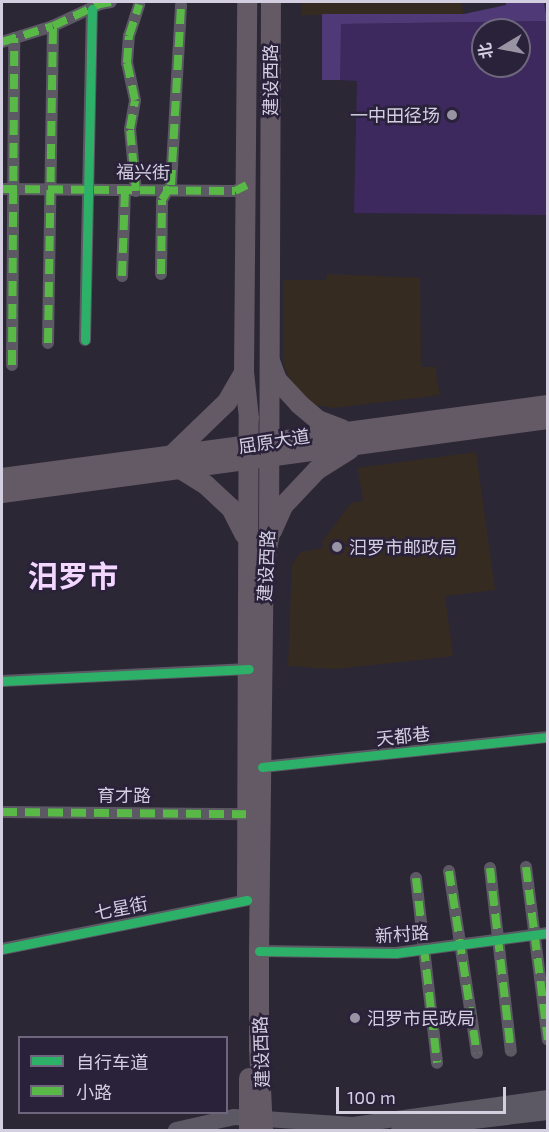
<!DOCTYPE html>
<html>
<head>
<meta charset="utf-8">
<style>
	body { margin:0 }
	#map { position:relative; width:549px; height:1132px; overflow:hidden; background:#2c2735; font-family:"Exo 2","Noto Sans SC",sans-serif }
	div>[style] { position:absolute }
	.commercial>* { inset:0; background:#362b20 }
	.green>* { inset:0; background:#3d295e }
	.forest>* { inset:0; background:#4f3976 }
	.minor>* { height:12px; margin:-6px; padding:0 6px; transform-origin:6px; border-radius:6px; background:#5c5864 }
	.secondary>* { height:16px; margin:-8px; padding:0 8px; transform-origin:8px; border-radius:8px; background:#5c5864 }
	.primary>* { height:20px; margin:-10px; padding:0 10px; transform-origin:10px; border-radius:10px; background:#645a65 }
	.quiet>* { height:8px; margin-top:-4px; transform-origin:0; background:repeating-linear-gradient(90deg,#58b947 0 15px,transparent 0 23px) }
	.cycleway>* { height:9px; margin:-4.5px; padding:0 4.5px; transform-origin:4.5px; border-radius:4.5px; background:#2db169 }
	.dots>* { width:16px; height:16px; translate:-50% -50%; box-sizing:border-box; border:3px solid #2a213b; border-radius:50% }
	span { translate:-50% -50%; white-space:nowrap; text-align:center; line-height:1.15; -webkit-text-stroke:5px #2a213b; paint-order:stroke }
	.street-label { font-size:18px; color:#d3cee0 }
	.poi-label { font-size:18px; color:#d3cee0 }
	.right { translate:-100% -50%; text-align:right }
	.left { translate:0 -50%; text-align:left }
	.town-label { font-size:30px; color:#f4d7fe; font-weight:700 }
	.frame { position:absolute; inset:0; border:3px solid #d3cee0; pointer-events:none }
	.legend { position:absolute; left:18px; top:1036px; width:210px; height:78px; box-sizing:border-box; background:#2a213b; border:2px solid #6e667d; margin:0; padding:8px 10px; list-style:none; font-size:18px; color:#d3cee0 }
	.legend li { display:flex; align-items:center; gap:12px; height:30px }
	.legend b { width:30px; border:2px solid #6e667d }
	.north { position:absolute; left:471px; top:18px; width:60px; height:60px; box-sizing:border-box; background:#2a213b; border:2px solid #6e667d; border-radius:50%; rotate:260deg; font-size:16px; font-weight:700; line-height:24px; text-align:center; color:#d3cee0 }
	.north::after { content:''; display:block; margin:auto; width:21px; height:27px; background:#9994a4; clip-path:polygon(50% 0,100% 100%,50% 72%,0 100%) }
	.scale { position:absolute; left:336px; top:1087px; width:170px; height:27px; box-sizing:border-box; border:3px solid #d3cee0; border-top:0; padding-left:8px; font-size:18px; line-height:21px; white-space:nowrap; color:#d3cee0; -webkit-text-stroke:4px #2a213b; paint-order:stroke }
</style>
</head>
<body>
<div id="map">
	<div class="commercial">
		<div style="clip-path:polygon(302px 2px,461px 2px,464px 14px,302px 15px)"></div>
		<div style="clip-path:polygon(327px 274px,420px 278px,421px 367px,435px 367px,440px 395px,333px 408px,315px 405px,303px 394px,290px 380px,283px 363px,283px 280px,326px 280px)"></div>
		<div style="clip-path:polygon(476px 452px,495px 590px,445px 596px,453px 656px,336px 669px,288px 666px,292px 564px,301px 552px,323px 548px,322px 542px,351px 503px,363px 501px,358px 468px)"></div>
	</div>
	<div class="green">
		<div style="clip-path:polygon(evenodd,547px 21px,547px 215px,354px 213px,357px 81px,340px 80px,340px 24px,547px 21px,483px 30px,519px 30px,519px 66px,483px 66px,483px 30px)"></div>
	</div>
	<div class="forest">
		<div style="clip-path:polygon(506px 2px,544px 2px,547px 21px,341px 24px,340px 80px,322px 80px,322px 14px,464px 14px,506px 5px)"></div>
	</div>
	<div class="minor">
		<div style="left:2px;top:42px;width:53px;rotate:-17.4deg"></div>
		<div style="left:53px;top:26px;width:52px;rotate:-25.1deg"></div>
		<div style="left:100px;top:4px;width:11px;rotate:-10deg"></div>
		<div style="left:2px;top:189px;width:233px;rotate:0.5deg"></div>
		<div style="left:235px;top:191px;width:13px;rotate:-27deg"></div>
		<div style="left:136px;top:191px;width:62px;rotate:-95.5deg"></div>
		<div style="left:130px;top:129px;width:29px;rotate:-80deg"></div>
		<div style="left:135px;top:100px;width:38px;rotate:-102deg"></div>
		<div style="left:127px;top:63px;width:27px;rotate:-86deg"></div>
		<div style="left:129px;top:36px;width:33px;rotate:-72deg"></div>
		<div style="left:161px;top:274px;width:74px;rotate:-89.2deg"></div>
		<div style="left:162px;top:200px;width:17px;rotate:-59deg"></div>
		<div style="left:171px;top:185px;width:180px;rotate:-86.8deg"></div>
		<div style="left:122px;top:276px;width:86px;rotate:-88deg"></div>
		<div style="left:85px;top:340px;width:331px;rotate:-88.8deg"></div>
		<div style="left:48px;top:343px;width:317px;rotate:-89.1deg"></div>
		<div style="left:12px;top:365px;width:327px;rotate:-89.6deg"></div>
		<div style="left:2px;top:681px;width:247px;rotate:-2.8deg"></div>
		<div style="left:262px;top:767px;width:288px;rotate:-6deg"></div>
		<div style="left:2px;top:812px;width:244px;rotate:0.5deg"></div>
		<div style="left:526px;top:867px;width:174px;rotate:82.8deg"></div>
		<div style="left:490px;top:868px;width:184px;rotate:83.5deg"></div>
		<div style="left:449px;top:871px;width:184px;rotate:81.3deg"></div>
		<div style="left:416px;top:878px;width:186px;rotate:83.5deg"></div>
		<div style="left:2px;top:949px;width:250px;rotate:-11.3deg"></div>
		<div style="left:259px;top:951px;width:137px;rotate:0.8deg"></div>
		<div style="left:396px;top:953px;width:153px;rotate:-7.5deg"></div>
	</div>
	<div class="secondary">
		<div style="left:176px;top:1130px;width:59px;rotate:-12.6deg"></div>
		<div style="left:234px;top:1117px;width:119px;rotate:3.8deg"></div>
		<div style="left:353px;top:1125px;width:197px;rotate:-7.9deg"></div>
		<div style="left:399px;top:1130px;width:150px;rotate:-6.9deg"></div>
	</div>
	<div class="primary">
		<div style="left:270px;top:361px;width:20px;rotate:70deg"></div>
		<div style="left:277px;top:380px;width:33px;rotate:47deg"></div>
		<div style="left:299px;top:404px;width:25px;rotate:40deg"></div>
		<div style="left:318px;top:420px;width:26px;rotate:21deg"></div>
		<div style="left:169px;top:458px;width:81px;rotate:-44deg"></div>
		<div style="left:227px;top:402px;width:34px;rotate:-60deg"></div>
		<div style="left:182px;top:470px;width:28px;rotate:32deg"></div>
		<div style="left:206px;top:485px;width:34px;rotate:43deg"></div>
		<div style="left:231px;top:508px;width:30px;rotate:63deg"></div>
		<div style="left:2px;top:478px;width:551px;rotate:-7.62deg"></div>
		<div style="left:2px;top:493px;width:551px;rotate:-7.72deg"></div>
		<div style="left:272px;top:531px;width:27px;rotate:-66deg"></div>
		<div style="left:283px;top:506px;width:50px;rotate:-46.6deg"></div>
		<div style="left:317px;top:470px;width:38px;rotate:-32deg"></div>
		<div style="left:247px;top:895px;width:477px;rotate:-89.8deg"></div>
		<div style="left:249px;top:418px;width:46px;rotate:-96.2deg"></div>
		<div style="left:244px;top:372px;width:370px;rotate:-89.5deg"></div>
		<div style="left:249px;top:1130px;width:52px;rotate:-90deg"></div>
		<div style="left:263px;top:1130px;width:81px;rotate:-92.8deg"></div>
		<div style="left:259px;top:1049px;width:98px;rotate:-90deg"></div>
		<div style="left:259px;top:951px;width:382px;rotate:-89.3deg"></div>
		<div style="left:264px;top:569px;width:31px;rotate:-81deg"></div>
		<div style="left:269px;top:538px;width:536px;rotate:-89.79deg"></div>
	</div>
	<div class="quiet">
		<div style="left:2px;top:42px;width:53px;rotate:-17.4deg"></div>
		<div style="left:53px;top:26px;width:52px;rotate:-25.1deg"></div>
		<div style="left:100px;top:4px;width:11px;rotate:-10deg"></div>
		<div style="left:2px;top:189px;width:233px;rotate:0.5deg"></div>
		<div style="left:235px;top:191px;width:13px;rotate:-27deg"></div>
		<div style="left:136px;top:191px;width:62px;rotate:-95.5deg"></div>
		<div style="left:130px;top:129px;width:29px;rotate:-80deg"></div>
		<div style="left:135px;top:100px;width:38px;rotate:-102deg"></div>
		<div style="left:127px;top:63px;width:27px;rotate:-86deg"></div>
		<div style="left:129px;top:36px;width:33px;rotate:-72deg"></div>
		<div style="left:161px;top:274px;width:74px;rotate:-89.2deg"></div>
		<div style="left:162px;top:200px;width:17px;rotate:-59deg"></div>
		<div style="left:171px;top:185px;width:180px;rotate:-86.8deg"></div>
		<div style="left:122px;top:276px;width:86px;rotate:-88deg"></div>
		<div style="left:48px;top:343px;width:317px;rotate:-89.1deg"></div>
		<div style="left:12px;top:365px;width:327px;rotate:-89.6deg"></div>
		<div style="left:2px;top:812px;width:244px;rotate:0.5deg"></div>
		<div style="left:526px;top:867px;width:174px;rotate:82.8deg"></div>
		<div style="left:490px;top:868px;width:184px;rotate:83.5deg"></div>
		<div style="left:449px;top:871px;width:184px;rotate:81.3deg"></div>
		<div style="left:416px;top:878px;width:186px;rotate:83.5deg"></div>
	</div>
	<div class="cycleway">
		<div style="left:85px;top:340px;width:331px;rotate:-88.8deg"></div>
		<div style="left:2px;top:681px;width:247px;rotate:-2.8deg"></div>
		<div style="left:262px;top:767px;width:288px;rotate:-6deg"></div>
		<div style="left:2px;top:949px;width:250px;rotate:-11.3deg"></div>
		<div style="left:259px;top:951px;width:137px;rotate:0.8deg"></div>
		<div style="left:396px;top:953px;width:153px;rotate:-7.5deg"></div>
	</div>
	<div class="dots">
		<div style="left:452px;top:115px;background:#9994a4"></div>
		<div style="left:337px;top:547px;background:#9994a4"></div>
		<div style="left:355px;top:1018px;background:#9994a4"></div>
	</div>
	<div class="street-label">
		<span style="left:270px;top:80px;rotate:-90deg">建设西路</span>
		<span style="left:143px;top:172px;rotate:1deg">福兴街</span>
		<span style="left:274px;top:441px;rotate:-9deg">屈原大道</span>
		<span style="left:266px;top:566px;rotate:-87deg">建设西路</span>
		<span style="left:403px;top:736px;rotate:-6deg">天都巷</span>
		<span style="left:124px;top:795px">育才路</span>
		<span style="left:121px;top:908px;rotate:-11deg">七星街</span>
		<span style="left:402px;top:934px;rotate:-4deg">新村路</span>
		<span style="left:261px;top:1052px;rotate:-92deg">建设西路</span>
	</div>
	<div class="poi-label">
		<span class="right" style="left:440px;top:115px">一中田径场</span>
		<span class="left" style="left:349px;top:547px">汨罗市邮政局</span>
		<span class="left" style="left:367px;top:1018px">汨罗市民政局</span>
	</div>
	<div class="town-label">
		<span style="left:73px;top:575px">汨罗市</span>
	</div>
	<div class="frame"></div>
	<ul class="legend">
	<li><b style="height:8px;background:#2db169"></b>自行车道</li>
	<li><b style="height:8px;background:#58b947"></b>小路</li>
	</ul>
	<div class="north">北</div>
	<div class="scale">100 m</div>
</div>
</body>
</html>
